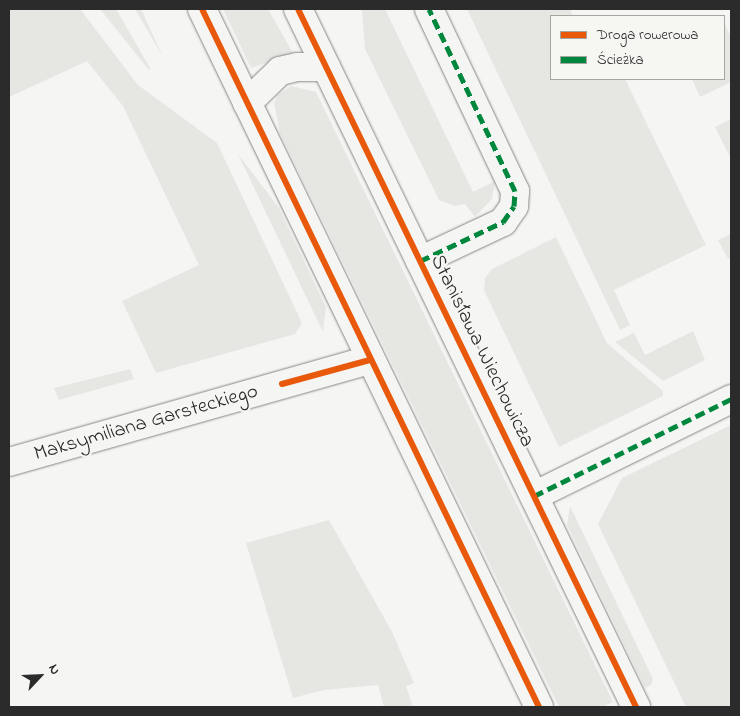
<!DOCTYPE html>
<html>
<head>
<meta charset="utf-8">
<style>
	body { margin:0 }
	#map { position:relative; width:740px; height:716px; overflow:hidden; background:#f5f5f3; font-family:"Indie Flower",sans-serif }
	div>[style] { position:absolute }
	.green>* { inset:0; background:#e6e6e2 }
	.roads { filter:drop-shadow(0 0 1px #868685) drop-shadow(0 0 1px #868685) }
	.street>* { height:28px; margin:-14px; padding:0 14px; transform-origin:14px; border-radius:14px; background:#f5f5f3 }
	.secondary>* { height:28px; margin:-14px; padding:0 14px; transform-origin:14px; border-radius:14px; background:#f5f5f3 }
	.quiet>* { height:5px; margin-top:-2.5px; transform-origin:0; background:repeating-linear-gradient(90deg,#00873e 0 10px,transparent 0 15px) }
	.cycleway>* { height:6px; margin:-3px; padding:0 3px; transform-origin:3px; border-radius:3px; background:#e8590c }
	span { translate:-50% -50%; white-space:nowrap; text-align:center; line-height:1.15; -webkit-text-stroke:4.5px #f6f6f2; paint-order:stroke }
	.street-label { font-size:21px; color:#2b2b2b }
	.frame { position:absolute; inset:0; border:10px solid #2b2b2b; pointer-events:none }
	.legend { position:absolute; left:550px; top:15px; width:175px; height:65px; box-sizing:border-box; background:#f6f6f2; border:1px solid #a5a5a2; margin:0; padding:6px 9px; list-style:none; font-size:15px; color:#2b2b2b }
	.legend li { display:flex; align-items:center; gap:10px; height:25px }
	.legend b { width:25px; border:1px solid #a5a5a2 }
	.north { position:absolute; left:15px; top:651px; width:50px; height:50px; -webkit-text-stroke:4px #f6f6f2; paint-order:stroke; rotate:65deg; font-size:14px; font-weight:700; line-height:20px; text-align:center; color:#2b2b2b }
	.north::after { content:''; display:block; margin:auto; width:18px; height:22px; background:#2b2b2b; clip-path:polygon(50% 0,100% 100%,50% 72%,0 100%) }
</style>
</head>
<body>
<div id="map">
	<div class="green">
		<div style="clip-path:polygon(9px 9px,80px 9px,138px 85px,217px 143px,302px 323px,295px 334px,156px 373px,122px 301px,199px 265px,123px 106px,87px 61px,9px 97px)"></div>
		<div style="clip-path:polygon(100px 9px,116px 9px,150px 68px,149px 70px)"></div>
		<div style="clip-path:polygon(135px 9px,141px 9px,163px 57px)"></div>
		<div style="clip-path:polygon(223px 9px,268px 9px,293px 53px,251px 68px)"></div>
		<div style="clip-path:polygon(362px 9px,385px 9px,473px 192px,495px 181px,492px 199px,475px 217px,465px 204px,455px 206px,439px 200px,365px 49px)"></div>
		<div style="clip-path:polygon(467px 9px,570px 9px,573px 16px,551px 16px,551px 79px,625px 79px,706px 245px,614px 290px,630px 325px,620px 330px)"></div>
		<div style="clip-path:polygon(724px 22px,731px 37px,731px 82px,700px 97px,692px 79px,724px 79px)"></div>
		<div style="clip-path:polygon(291px 86px,316px 92px,613px 702px,602px 707px,559px 707px,280px 133px,274px 103px,278px 95px)"></div>
		<div style="clip-path:polygon(731px 119px,731px 159px,715px 127px)"></div>
		<div style="clip-path:polygon(238px 154px,279px 208px,326px 307px,323px 332px)"></div>
		<div style="clip-path:polygon(731px 234px,731px 257px,728px 259px,718px 240px)"></div>
		<div style="clip-path:polygon(556px 237px,607px 343px,663px 391px,663px 396px,559px 447px,484px 290px,485px 278px,492px 269px)"></div>
		<div style="clip-path:polygon(693px 331px,705px 360px,663px 381px,615px 342px,634px 333px,645px 355px)"></div>
		<div style="clip-path:polygon(130px 369px,134px 379px,59px 400px,54px 388px)"></div>
		<div style="clip-path:polygon(731px 425px,731px 707px,686px 707px,598px 524px,622px 478px)"></div>
		<div style="clip-path:polygon(570px 506px,653px 679px,651px 685px,645px 688px,567px 525px)"></div>
		<div style="clip-path:polygon(329px 520px,392px 632px,414px 683px,406px 686px,413px 707px,384px 707px,378px 685px,324px 690px,293px 698px,246px 543px)"></div>
	</div>
	<div class="roads">
		<div class="street">
			<div style="left:420px;top:261px;width:92px;rotate:-25.2deg"></div>
			<div style="left:503px;top:222px;width:19px;rotate:-55deg"></div>
			<div style="left:514px;top:206px;width:15px;rotate:-86deg"></div>
			<div style="left:515px;top:191px;width:201px;rotate:-115.3deg"></div>
			<div style="left:9px;top:462px;width:375px;rotate:-15.8deg"></div>
			<div style="left:534px;top:496px;width:220px;rotate:-26.2deg"></div>
		</div>
		<div class="secondary">
			<div style="left:202px;top:9px;width:775px;rotate:64.23deg"></div>
			<div style="left:298px;top:9px;width:776px;rotate:64.16deg"></div>
			<div style="left:247px;top:103px;width:46px;rotate:-44.1deg"></div>
			<div style="left:280px;top:71px;width:18px;rotate:-13deg"></div>
			<div style="left:298px;top:67px;width:28px"></div>
		</div>
	</div>
	<div class="quiet">
		<div style="left:420px;top:261px;width:92px;rotate:-25.2deg"></div>
		<div style="left:503px;top:222px;width:19px;rotate:-55deg"></div>
		<div style="left:514px;top:206px;width:15px;rotate:-86deg"></div>
		<div style="left:515px;top:191px;width:201px;rotate:-115.3deg"></div>
		<div style="left:534px;top:496px;width:220px;rotate:-26.2deg"></div>
	</div>
	<div class="cycleway">
		<div style="left:202px;top:9px;width:775px;rotate:64.23deg"></div>
		<div style="left:298px;top:9px;width:776px;rotate:64.16deg"></div>
		<div style="left:282px;top:384px;width:91px;rotate:-15.3deg"></div>
	</div>
	<div class="street-label">
		<span style="left:482px;top:351px;rotate:64deg">Stanisława Wiechowicza</span>
		<span style="left:146px;top:423px;rotate:-16deg">Maksymiliana Garsteckiego</span>
	</div>
	<div class="frame"></div>
	<ul class="legend">
	<li><b style="height:6px;background:#e8590c"></b>Droga rowerowa</li>
	<li><b style="height:6px;background:#00873e"></b>Ścieżka</li>
	</ul>
	<div class="north">N</div>
</div>
</body>
</html>
